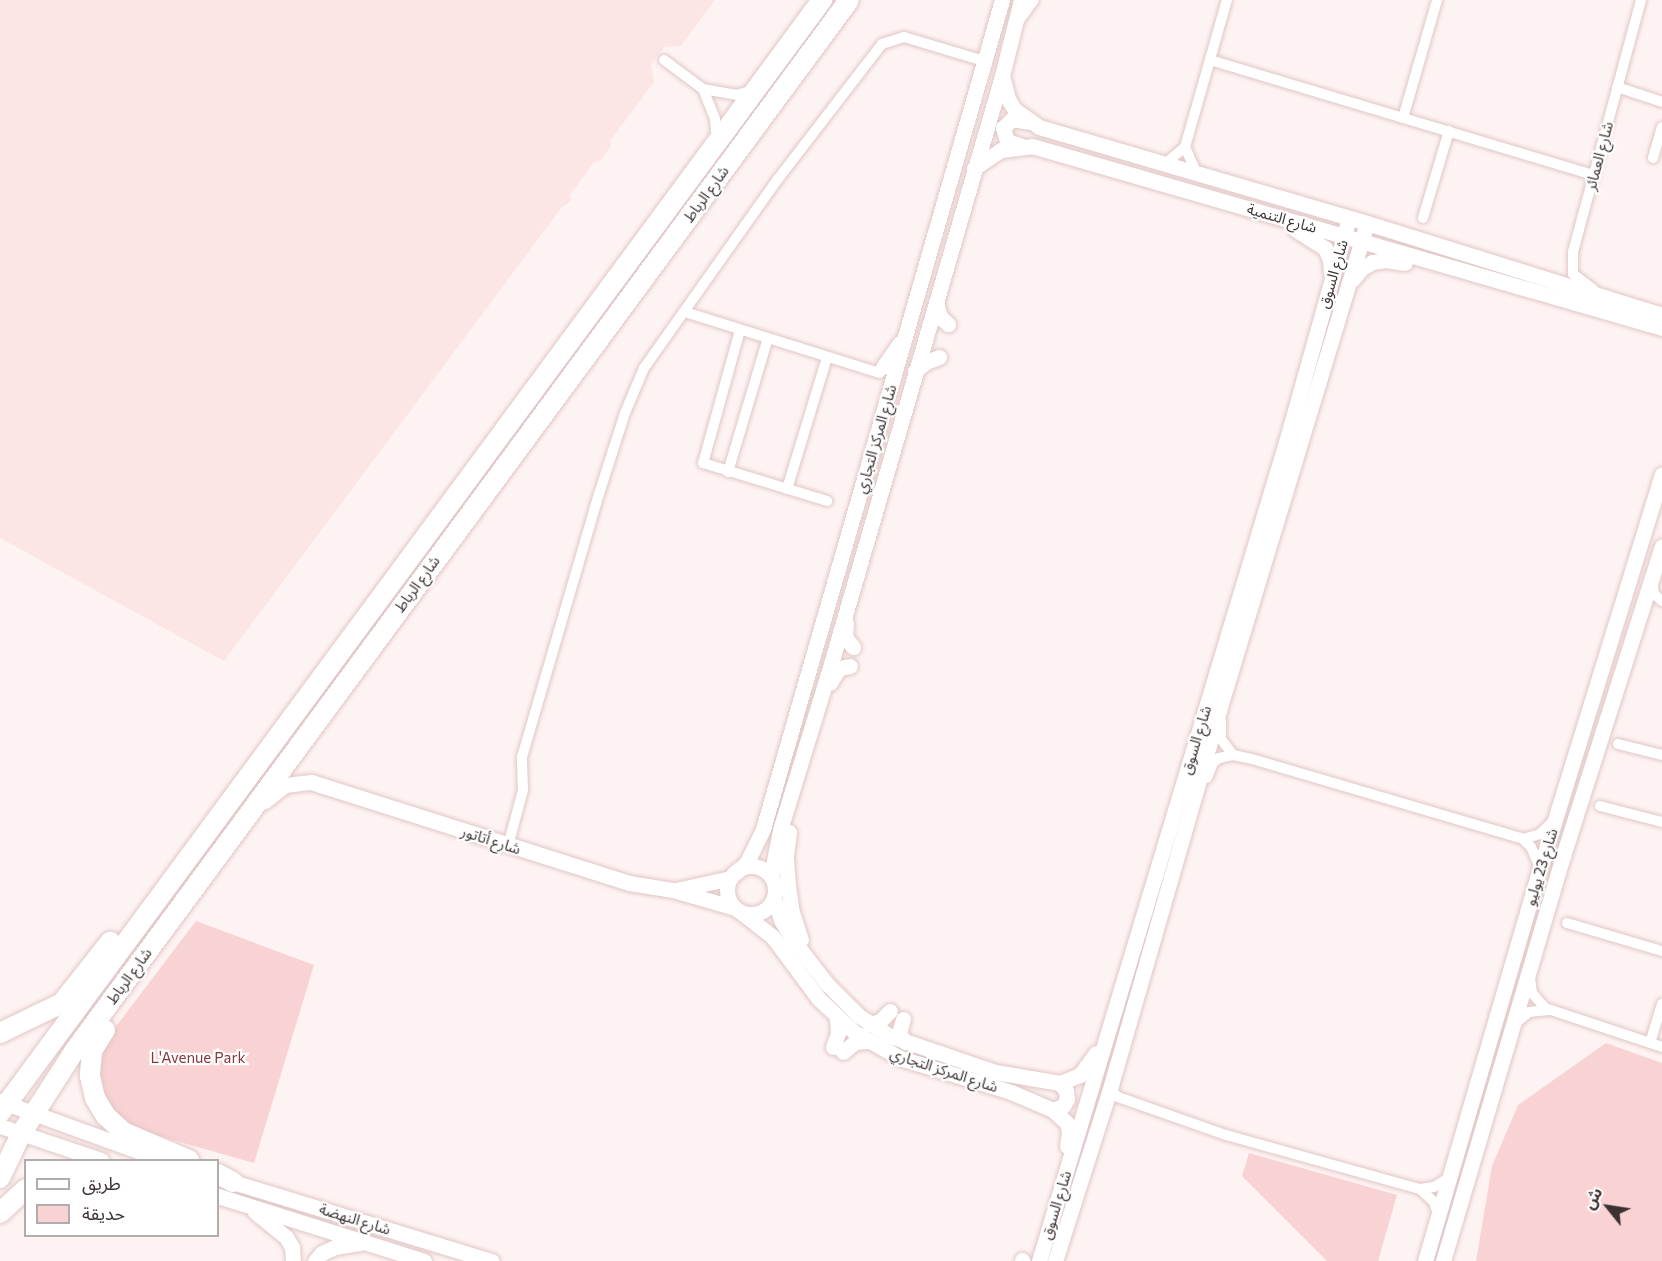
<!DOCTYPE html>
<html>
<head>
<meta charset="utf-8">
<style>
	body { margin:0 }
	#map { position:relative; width:1662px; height:1261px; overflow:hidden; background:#fef3f3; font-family:Commissioner,"Noto Sans Arabic",sans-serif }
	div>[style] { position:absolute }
	.built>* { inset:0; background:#fbe5e5 }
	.green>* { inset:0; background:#f9d2d3 }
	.roads { filter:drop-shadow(0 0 2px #e1c6c6) drop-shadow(0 0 2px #e1c6c6) }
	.street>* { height:10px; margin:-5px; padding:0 5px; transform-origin:5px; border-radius:5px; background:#fff }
	.secondary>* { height:15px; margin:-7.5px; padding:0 7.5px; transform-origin:7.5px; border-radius:7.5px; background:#fff }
	.secondary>.ring { margin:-7.5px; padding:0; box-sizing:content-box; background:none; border:15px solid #fff; border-radius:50% }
	.highway>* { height:20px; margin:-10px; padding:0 10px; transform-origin:10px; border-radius:10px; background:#fff }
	span { translate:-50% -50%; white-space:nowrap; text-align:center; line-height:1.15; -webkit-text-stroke:4.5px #fff; paint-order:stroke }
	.street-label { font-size:15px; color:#3d3233 }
	.park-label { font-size:15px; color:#86373e }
	.legend { position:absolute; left:24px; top:1159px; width:195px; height:78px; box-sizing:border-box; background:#fff; border:2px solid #b1adad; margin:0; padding:8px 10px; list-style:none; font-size:18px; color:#3d3233 }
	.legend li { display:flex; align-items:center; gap:12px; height:30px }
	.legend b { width:30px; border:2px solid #b1adad }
	.north { position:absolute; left:1578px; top:1177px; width:60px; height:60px; -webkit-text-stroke:4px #fff; paint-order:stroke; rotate:300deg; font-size:16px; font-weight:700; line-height:24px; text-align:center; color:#3d3233 }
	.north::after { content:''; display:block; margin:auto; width:21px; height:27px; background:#3d3233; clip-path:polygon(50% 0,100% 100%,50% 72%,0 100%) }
</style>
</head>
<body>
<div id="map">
	<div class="built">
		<div style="clip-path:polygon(0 0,715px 0,681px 46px,665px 47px,658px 55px,651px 65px,654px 82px,610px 141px,611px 146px,601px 160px,594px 162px,570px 195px,571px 201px,562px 207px,224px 661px,0 538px)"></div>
	</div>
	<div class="green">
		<div style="clip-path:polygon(196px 921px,314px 965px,254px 1163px,113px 1123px,101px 1109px,98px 1050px)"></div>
		<div style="clip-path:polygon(1606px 1043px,1662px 1063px,1662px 1261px,1476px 1261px,1492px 1166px,1518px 1105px)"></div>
		<div style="clip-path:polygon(1249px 1153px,1397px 1195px,1378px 1261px,1327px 1261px,1242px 1176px)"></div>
	</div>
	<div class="roads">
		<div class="street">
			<div style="left:1018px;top:22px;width:27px;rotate:-54deg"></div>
			<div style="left:664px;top:60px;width:49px;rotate:36.6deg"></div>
			<div style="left:703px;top:89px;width:34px;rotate:10deg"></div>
			<div style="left:736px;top:95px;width:18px;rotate:-16deg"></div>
			<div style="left:1210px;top:60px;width:401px;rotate:16.7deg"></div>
			<div style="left:1617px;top:87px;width:47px;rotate:18.4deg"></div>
			<div style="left:703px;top:89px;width:32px;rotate:68deg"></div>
			<div style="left:715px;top:119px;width:21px;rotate:85deg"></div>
			<div style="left:1403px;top:118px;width:123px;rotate:-73.9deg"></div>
			<div style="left:1185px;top:147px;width:27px;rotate:66deg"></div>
			<div style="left:1653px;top:158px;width:32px;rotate:-74deg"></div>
			<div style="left:1166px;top:163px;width:25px;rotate:-40deg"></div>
			<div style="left:1185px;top:147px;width:153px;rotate:-74.1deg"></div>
			<div style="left:1423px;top:218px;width:91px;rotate:-73.4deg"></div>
			<div style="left:1593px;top:289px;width:25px;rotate:-143deg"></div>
			<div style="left:1573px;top:274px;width:22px;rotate:-90deg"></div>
			<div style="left:1573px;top:252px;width:261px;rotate:-74.9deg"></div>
			<div style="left:685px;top:312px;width:204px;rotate:17.4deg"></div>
			<div style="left:740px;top:330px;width:138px;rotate:105.5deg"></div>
			<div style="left:703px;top:463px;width:130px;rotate:17deg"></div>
			<div style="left:728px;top:472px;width:140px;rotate:-73.4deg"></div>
			<div style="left:787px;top:489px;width:138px;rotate:-73.1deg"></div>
			<div style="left:1652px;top:581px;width:13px;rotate:81deg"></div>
			<div style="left:1654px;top:594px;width:11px;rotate:41deg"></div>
			<div style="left:1221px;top:721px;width:18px;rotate:90deg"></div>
			<div style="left:1221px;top:739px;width:20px;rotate:53deg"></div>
			<div style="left:1618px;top:744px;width:45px;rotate:14deg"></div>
			<div style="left:1207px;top:778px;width:16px;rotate:-68deg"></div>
			<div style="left:1213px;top:763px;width:8px;rotate:-40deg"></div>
			<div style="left:1219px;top:758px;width:14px;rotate:-12deg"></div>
			<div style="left:1233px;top:755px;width:19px;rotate:12deg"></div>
			<div style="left:1252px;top:759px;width:283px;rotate:16.4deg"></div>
			<div style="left:1523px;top:839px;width:11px;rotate:45deg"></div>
			<div style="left:1531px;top:847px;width:22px;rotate:66deg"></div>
			<div style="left:1600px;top:806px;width:64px;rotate:14.5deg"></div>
			<div style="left:1523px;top:839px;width:18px;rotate:-16deg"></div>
			<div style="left:1540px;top:834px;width:18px;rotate:-45deg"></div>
			<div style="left:508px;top:846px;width:58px;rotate:-75deg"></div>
			<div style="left:523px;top:790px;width:33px;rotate:-92deg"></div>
			<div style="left:522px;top:757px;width:274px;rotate:-73.7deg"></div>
			<div style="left:599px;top:494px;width:85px;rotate:-72.2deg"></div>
			<div style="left:625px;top:413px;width:49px;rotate:-67.1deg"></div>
			<div style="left:644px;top:368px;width:232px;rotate:-54.7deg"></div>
			<div style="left:778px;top:179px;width:170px;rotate:-52.4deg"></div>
			<div style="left:882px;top:44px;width:23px;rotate:-18deg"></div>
			<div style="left:904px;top:37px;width:84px;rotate:16.7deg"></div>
			<div style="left:1567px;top:923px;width:99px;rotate:16.4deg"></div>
			<div style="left:1530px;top:978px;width:15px;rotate:82deg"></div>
			<div style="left:1532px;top:993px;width:20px;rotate:49deg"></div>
			<div style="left:1545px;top:1008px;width:123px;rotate:18.4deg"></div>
			<div style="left:1516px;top:1023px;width:17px;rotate:-40deg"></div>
			<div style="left:1529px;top:1012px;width:20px;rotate:-6deg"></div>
			<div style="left:1650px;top:1043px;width:41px;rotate:-72.9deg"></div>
			<div style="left:1111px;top:1085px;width:7px;rotate:74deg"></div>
			<div style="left:1113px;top:1092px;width:7px;rotate:45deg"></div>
			<div style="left:1118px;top:1097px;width:114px;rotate:19.4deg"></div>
			<div style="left:1226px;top:1135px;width:201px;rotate:15.6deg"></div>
			<div style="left:1420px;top:1189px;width:14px;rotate:-8deg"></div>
			<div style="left:1434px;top:1187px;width:19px;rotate:-32deg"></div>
			<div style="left:1420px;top:1189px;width:19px;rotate:43deg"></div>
			<div style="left:1434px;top:1202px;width:13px;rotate:72deg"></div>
		</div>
		<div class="secondary">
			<div style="left:1002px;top:76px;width:24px;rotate:75deg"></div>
			<div style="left:1008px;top:99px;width:13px;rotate:58deg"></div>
			<div style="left:1015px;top:110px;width:29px;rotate:35deg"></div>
			<div style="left:1039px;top:127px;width:342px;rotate:16.3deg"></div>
			<div style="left:1367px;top:223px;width:309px;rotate:17.3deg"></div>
			<div style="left:1022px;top:146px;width:16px;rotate:-162deg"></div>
			<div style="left:1007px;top:141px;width:14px;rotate:-107deg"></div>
			<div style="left:1003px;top:128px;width:13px;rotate:-45deg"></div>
			<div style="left:1012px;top:119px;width:17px;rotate:10deg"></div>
			<div style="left:974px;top:168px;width:32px;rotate:-34deg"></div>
			<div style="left:1001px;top:150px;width:31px;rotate:-7deg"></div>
			<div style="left:1032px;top:146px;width:656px;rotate:16.11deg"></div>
			<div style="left:1296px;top:230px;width:34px;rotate:32deg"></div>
			<div style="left:1325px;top:248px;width:13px;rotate:67deg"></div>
			<div style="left:1330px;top:260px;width:13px;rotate:86deg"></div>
			<div style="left:1353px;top:279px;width:13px;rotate:-51deg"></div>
			<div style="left:1361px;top:269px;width:13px;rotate:-32deg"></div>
			<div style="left:1372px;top:262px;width:14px;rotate:-8deg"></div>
			<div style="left:1386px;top:260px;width:19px;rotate:9deg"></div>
			<div style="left:936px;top:302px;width:16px;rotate:75deg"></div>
			<div style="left:940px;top:317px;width:11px;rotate:41deg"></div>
			<div style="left:883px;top:367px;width:29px;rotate:-55deg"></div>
			<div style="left:915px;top:371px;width:14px;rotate:-39deg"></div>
			<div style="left:926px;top:362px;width:14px;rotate:-21deg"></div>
			<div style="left:846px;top:623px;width:14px;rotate:94deg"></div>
			<div style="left:845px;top:637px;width:13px;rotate:51deg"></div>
			<div style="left:830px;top:683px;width:17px;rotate:-59deg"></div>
			<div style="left:839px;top:668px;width:11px;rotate:-10deg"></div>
			<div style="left:265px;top:801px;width:26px;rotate:-39deg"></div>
			<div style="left:285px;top:785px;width:26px;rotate:-7deg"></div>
			<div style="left:311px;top:782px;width:334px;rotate:17.6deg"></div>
			<div style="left:629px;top:883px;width:45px;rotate:9deg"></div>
			<div style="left:673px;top:890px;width:65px;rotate:16.2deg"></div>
			<div style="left:789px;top:832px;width:26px;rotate:97deg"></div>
			<div style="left:786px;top:858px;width:27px;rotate:86deg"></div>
			<div style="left:788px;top:885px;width:27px;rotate:82deg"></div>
			<div style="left:792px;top:912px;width:29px;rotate:72deg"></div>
			<div class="ring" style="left:727px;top:866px;width:33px;height:33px"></div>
			<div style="left:737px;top:872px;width:14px;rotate:-45deg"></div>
			<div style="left:747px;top:862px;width:37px;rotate:-64deg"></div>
			<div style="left:763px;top:829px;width:863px;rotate:-73.92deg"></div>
			<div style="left:771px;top:876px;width:47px;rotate:-78.9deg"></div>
			<div style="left:780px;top:830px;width:163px;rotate:-72.9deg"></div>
			<div style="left:828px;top:674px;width:623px;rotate:-73.78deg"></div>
			<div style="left:1002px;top:76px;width:78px;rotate:-76deg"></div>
			<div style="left:676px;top:890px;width:56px;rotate:-12.3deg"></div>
			<div style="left:774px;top:899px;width:24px;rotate:71deg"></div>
			<div style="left:782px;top:922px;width:21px;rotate:59deg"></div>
			<div style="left:793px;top:940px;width:56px;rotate:52.3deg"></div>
			<div style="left:827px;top:984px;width:45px;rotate:45deg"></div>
			<div style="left:859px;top:1016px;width:37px;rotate:33deg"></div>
			<div style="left:890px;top:1036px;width:111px;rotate:18.9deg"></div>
			<div style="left:995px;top:1072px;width:66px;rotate:9.6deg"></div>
			<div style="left:1060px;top:1083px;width:22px;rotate:-22deg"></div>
			<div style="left:1080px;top:1075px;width:27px;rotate:-54deg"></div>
			<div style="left:741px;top:912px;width:39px;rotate:38deg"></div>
			<div style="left:772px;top:936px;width:77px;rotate:53.4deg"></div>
			<div style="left:818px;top:998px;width:50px;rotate:43.4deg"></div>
			<div style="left:854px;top:1032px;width:53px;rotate:29.5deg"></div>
			<div style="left:900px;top:1058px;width:116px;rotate:17deg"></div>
			<div style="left:1011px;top:1092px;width:46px;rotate:23.2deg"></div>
			<div style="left:1053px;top:1110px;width:19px;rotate:43deg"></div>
			<div style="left:1067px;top:1123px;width:9px;rotate:77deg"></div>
			<div style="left:1069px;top:1132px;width:14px;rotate:98deg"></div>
			<div style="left:903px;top:1019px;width:15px;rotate:106deg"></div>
			<div style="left:899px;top:1033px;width:11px;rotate:56deg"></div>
			<div style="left:869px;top:1024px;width:11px;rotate:-15deg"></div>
			<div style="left:880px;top:1021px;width:14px;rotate:-45deg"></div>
			<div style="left:833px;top:1047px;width:15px;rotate:-70deg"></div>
			<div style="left:838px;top:1033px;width:15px;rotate:-94deg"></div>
			<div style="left:843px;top:1052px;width:16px;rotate:-40deg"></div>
			<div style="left:855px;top:1042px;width:13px;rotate:-4deg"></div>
			<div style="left:0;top:1101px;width:173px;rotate:19.9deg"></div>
			<div style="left:1053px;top:1110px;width:11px;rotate:-22deg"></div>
			<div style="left:1063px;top:1106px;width:8px;rotate:-60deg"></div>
			<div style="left:1067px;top:1099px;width:8px;rotate:-97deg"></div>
			<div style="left:1066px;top:1091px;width:10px;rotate:-127deg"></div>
			<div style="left:0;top:1126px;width:107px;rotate:18.6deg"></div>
			<div style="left:223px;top:1179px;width:281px;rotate:17deg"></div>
			<div style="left:218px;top:1196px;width:216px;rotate:17.5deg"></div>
			<div style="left:255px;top:1212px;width:40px;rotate:39deg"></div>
			<div style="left:286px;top:1237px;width:12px;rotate:59deg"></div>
			<div style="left:292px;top:1247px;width:14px;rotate:86deg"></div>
			<div style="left:1022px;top:1260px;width:1px;rotate:45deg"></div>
			<div style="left:315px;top:1261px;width:11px;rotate:-49deg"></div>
			<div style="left:322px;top:1253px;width:14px;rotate:-25deg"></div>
			<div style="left:335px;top:1247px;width:26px;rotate:-9deg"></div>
			<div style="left:1039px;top:1261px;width:863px;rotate:-73.22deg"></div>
			<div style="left:1288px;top:435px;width:225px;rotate:-74.3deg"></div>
			<div style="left:1055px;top:1261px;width:185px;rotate:-72.3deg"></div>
			<div style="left:1111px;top:1085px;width:404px;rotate:-73.9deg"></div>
			<div style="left:1223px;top:697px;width:495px;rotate:-73.1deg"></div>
			<div style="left:1425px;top:1261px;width:409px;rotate:-73.7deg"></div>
			<div style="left:1540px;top:868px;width:412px;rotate:-72.8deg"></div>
			<div style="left:1443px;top:1261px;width:422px;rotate:-73.5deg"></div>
			<div style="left:1563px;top:856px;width:325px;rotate:-72.3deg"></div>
		</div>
		<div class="highway">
			<div style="left:105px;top:1030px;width:25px;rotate:122deg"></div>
			<div style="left:92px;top:1051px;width:25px;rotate:95deg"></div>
			<div style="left:90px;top:1076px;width:23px;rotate:77deg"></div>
			<div style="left:95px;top:1098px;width:21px;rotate:59deg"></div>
			<div style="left:106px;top:1116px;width:23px;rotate:43deg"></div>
			<div style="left:123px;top:1132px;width:72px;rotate:23deg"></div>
			<div style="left:0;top:1033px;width:69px;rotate:-25.8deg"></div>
			<div style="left:62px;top:1003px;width:78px;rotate:-51.8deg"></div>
			<div style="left:0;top:1113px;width:1384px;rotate:-53.55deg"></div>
			<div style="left:218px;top:1174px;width:17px;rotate:28deg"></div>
			<div style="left:0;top:1178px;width:49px;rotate:-64.5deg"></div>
			<div style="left:21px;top:1134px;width:100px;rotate:-57.3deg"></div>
			<div style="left:75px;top:1050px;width:1304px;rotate:-53.6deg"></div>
			<div style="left:0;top:1213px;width:35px;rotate:-43deg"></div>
		</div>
	</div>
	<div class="street-label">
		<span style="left:1599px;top:156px;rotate:-75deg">شارع العمائر</span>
		<span style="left:706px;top:194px;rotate:-54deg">شارع الرباط</span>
		<span style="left:1282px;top:218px;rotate:16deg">شارع التنمية</span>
		<span style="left:1333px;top:274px;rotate:-74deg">شارع السوق</span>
		<span style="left:876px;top:439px;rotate:-74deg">شارع المركز التجاري</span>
		<span style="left:417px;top:584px;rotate:-54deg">شارع الرباط</span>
		<span style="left:1196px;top:740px;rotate:-73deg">شارع السوق</span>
		<span style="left:491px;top:840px;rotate:18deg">شارع أتاتور</span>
		<span style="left:1541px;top:867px;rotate:-73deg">شارع 23 يوليو</span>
		<span style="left:129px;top:976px;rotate:-54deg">شارع الرباط</span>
		<span style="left:944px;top:1070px;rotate:18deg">شارع المركز التجاري</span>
		<span style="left:1056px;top:1205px;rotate:-73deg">شارع السوق</span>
		<span style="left:355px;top:1219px;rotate:17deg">شارع النهضة</span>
	</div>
	<div class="park-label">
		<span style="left:198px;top:1058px">L'Avenue Park</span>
	</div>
	<ul class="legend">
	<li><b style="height:8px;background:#fff"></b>طريق</li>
	<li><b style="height:16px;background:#f9d2d3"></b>حديقة</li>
	</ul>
	<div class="north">ش</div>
</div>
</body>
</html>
